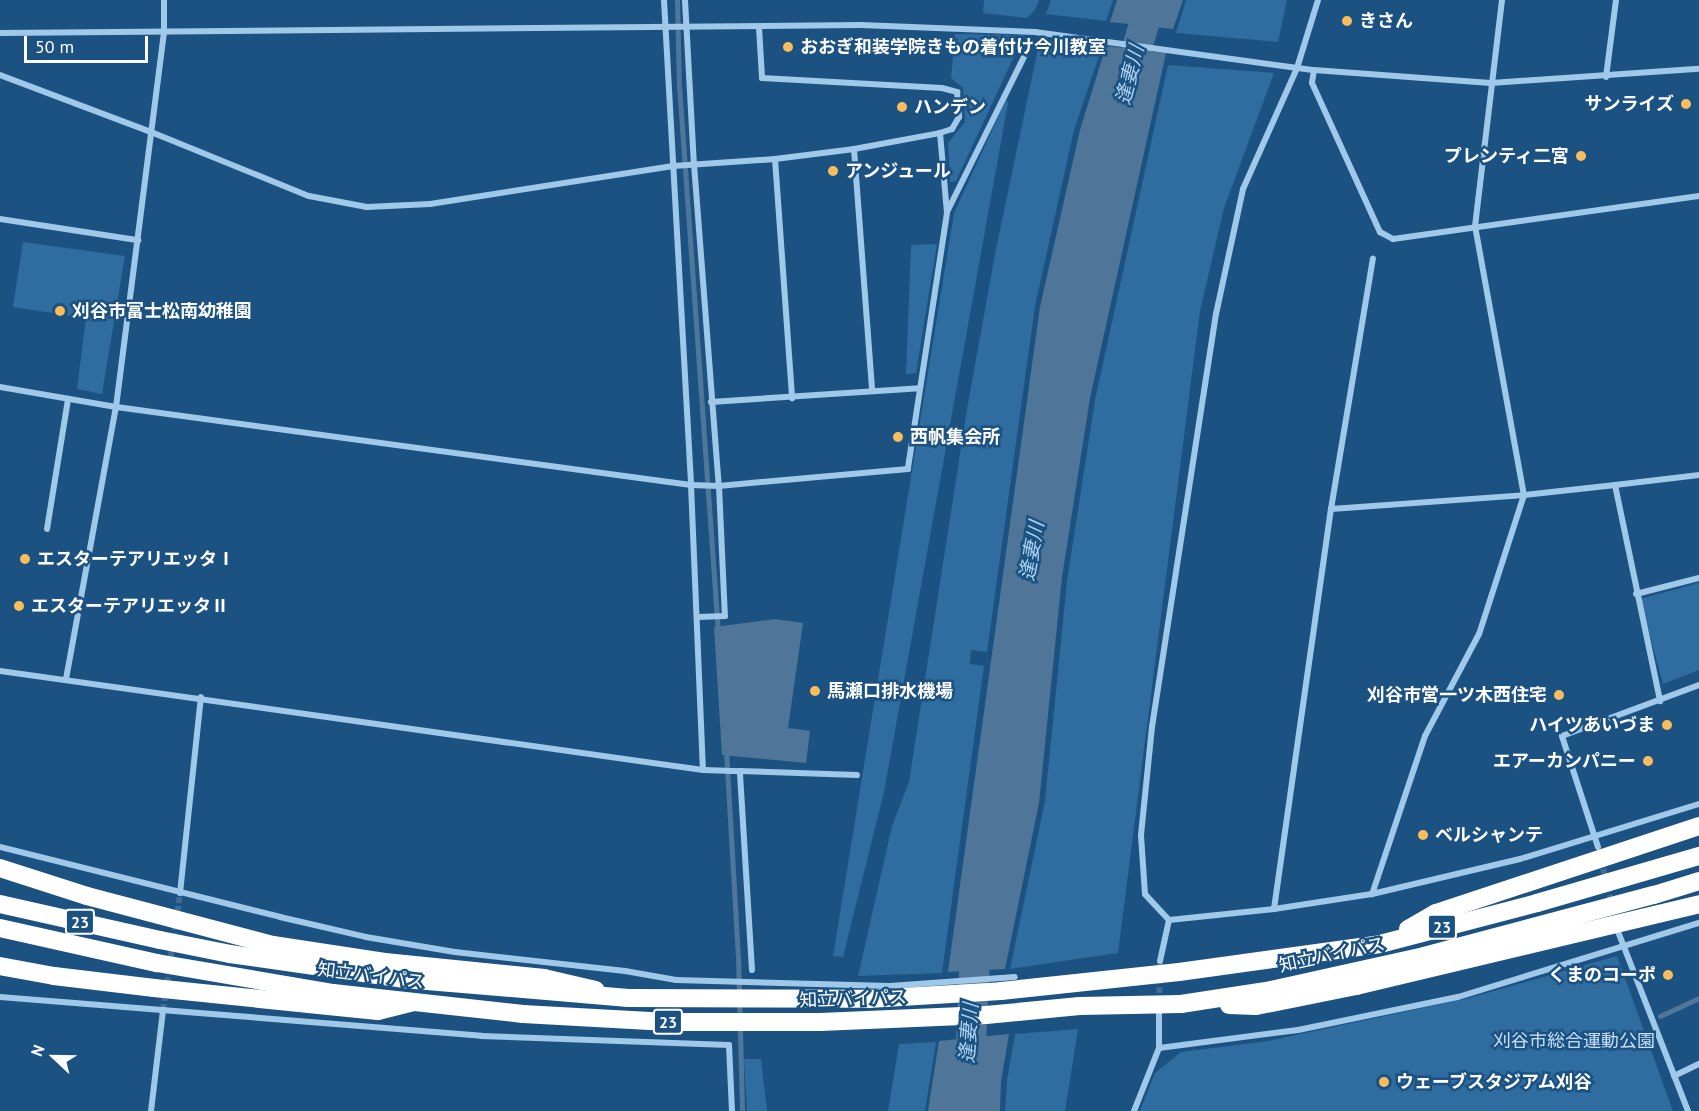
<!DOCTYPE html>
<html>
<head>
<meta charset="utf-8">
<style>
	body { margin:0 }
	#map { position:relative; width:1699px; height:1111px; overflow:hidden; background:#1c5281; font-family:"PT Sans","Noto Sans JP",sans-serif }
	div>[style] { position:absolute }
	.green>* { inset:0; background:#2f6c9f }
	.water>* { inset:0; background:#4f7699 }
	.stream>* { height:5px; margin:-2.5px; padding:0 2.5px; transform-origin:2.5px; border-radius:2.5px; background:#4f7699 }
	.river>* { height:30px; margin:-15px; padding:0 15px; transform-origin:15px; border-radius:15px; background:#4f7699 }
	.street-tunnel>* { height:6px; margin-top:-3px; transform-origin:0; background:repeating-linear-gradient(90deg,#3e6c94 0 6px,transparent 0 9px) }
	.street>* { height:6px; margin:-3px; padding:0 3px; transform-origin:3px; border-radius:3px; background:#a0c8e9 }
	.highway>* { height:18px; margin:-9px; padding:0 9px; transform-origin:9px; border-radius:9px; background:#fff }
	.highway-bridge>* { height:18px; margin:-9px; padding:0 9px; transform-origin:9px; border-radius:9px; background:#fff }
	.dots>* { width:16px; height:16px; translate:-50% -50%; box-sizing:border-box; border:3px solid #1c5281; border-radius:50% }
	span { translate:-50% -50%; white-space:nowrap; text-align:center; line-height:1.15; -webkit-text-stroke:5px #1c5281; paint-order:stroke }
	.shield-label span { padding:2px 4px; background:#1c5281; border:2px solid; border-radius:4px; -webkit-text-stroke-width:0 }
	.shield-label { font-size:16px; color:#fff; font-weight:700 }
	.poi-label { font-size:18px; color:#fff; font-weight:700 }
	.left { translate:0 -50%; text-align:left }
	.right { translate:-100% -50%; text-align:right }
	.street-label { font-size:18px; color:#fff }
	.park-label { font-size:18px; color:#c4e0f7 }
	.water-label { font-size:20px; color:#abd2f1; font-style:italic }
	.north { position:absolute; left:24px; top:1027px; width:60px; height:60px; -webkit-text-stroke:4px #1c5281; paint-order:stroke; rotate:292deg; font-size:16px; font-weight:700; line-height:24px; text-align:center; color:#fff }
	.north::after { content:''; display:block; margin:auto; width:21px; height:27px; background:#fff; clip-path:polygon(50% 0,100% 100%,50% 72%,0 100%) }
	.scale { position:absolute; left:24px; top:36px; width:124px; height:27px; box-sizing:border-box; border:3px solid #fff; border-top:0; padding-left:8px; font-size:18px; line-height:21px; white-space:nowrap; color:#fff; -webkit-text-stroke:4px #1c5281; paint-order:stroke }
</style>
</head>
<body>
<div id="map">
	<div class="green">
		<div style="clip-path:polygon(984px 0,1039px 0,1035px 10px,1027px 18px,983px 13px)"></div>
		<div style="clip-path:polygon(1051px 0,1113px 0,1106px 21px,1046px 14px)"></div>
		<div style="clip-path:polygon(1186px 0,1287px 0,1278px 42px,1176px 33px)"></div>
		<div style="clip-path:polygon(955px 34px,1024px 35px,956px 181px,950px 182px,948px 143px,965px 122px,963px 88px,951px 78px)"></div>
		<div style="clip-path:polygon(1040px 39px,1102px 47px,1074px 130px,1035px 306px,987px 652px,971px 650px,970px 664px,984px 666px,942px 973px,858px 976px,892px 826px,909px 782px,967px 409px,996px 249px)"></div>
		<div style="clip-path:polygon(1168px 65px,1274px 73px,1224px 208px,1200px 311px,1118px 953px,1010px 969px,1045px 801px,1067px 581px,1095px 400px)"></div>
		<div style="clip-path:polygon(1006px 100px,1008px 103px,884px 792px,843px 957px,833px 956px,954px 213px)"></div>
		<div style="clip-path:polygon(23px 242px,125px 256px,102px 394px,77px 389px,86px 318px,13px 307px)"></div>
		<div style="clip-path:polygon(937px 244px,916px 373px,906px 374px,911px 245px)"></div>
		<div style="clip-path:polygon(1699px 583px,1699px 670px,1663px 684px,1640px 599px)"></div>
		<div style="clip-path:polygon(1617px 956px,1673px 1111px,1140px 1111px,1155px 1073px,1181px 1052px,1268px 1041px,1469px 998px)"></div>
		<div style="clip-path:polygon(1078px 1029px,1065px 1111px,1005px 1111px,1007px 1080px,1015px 1034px)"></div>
		<div style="clip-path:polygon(936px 1042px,925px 1111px,888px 1111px,899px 1044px)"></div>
		<div style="clip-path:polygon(744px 1059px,761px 1059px,767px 1111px,747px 1111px)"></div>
	</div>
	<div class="water">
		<div style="clip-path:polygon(1117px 0,1183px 0,1173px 29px,1110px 22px)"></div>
		<div style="clip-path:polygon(1106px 46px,1166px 53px,1090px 398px,1062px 577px,1039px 803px,1005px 969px,948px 972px,1040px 307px,1080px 130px)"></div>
		<div style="clip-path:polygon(775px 619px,803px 623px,788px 728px,810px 731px,806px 763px,722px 755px,714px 627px)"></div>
		<div style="clip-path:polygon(1009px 1034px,1001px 1082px,1000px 1111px,928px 1111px,939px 1041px)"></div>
	</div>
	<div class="stream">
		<div style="left:677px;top:0;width:85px;rotate:88.7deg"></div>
		<div style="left:679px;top:85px;width:549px;rotate:85.93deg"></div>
		<div style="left:726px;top:750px;width:206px;rotate:86.7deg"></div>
		<div style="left:738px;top:956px;width:155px;rotate:88.5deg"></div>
		<div style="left:1660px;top:1016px;width:43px;rotate:-24.8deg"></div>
	</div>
	<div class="river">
		<div style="left:1125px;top:89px;width:93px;rotate:-73.7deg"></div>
		<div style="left:964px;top:1111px;width:46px;rotate:-82.6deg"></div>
		<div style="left:970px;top:1065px;width:134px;rotate:-87.4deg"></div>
	</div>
	<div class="street-tunnel">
		<div style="left:1601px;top:860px;width:46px;rotate:76.3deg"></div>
		<div style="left:1159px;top:1002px;width:41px;rotate:-88.6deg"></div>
		<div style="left:163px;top:1010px;width:118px;rotate:-81.7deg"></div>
	</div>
	<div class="street">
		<div style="left:664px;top:0;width:486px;rotate:86.8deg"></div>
		<div style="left:691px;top:485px;width:285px;rotate:87.6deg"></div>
		<div style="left:685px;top:0;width:164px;rotate:86.9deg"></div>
		<div style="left:694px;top:164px;width:323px;rotate:85.6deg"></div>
		<div style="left:719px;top:486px;width:130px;rotate:87.4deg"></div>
		<div style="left:725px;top:616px;width:27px;rotate:178deg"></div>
		<div style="left:1502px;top:0;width:228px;rotate:96.8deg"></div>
		<div style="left:1475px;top:226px;width:273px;rotate:79.7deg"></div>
		<div style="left:1524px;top:495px;width:92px;rotate:-6.3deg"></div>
		<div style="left:1615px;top:485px;width:221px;rotate:78.2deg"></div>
		<div style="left:759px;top:27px;width:51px;rotate:86.6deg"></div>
		<div style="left:762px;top:78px;width:180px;rotate:3.2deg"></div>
		<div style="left:942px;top:88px;width:16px;rotate:15deg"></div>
		<div style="left:957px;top:92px;width:25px;rotate:85deg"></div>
		<div style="left:959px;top:117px;width:14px;rotate:120deg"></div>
		<div style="left:952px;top:129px;width:13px;rotate:162deg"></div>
		<div style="left:0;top:33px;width:861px;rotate:-0.53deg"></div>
		<div style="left:861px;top:25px;width:174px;rotate:2.3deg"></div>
		<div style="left:1035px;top:32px;width:282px;rotate:7.8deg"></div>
		<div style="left:1314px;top:70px;width:177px;rotate:4.2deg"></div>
		<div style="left:1491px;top:83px;width:208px;rotate:-3.9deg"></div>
		<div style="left:1314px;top:70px;width:13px;rotate:99deg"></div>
		<div style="left:1312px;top:83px;width:164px;rotate:65.5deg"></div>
		<div style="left:1380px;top:232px;width:15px;rotate:28deg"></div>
		<div style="left:1393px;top:239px;width:309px;rotate:-8deg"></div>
		<div style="left:0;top:75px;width:161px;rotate:20.7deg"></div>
		<div style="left:151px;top:132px;width:170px;rotate:22.1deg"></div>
		<div style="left:309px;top:196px;width:59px;rotate:10.7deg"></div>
		<div style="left:367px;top:207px;width:63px;rotate:-2.7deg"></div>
		<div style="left:430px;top:204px;width:246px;rotate:-8.9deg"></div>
		<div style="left:673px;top:166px;width:102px;rotate:-3.9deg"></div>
		<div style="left:775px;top:159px;width:80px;rotate:-7.2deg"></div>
		<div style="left:854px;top:149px;width:87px;rotate:-10.5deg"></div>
		<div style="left:940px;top:133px;width:80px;rotate:85deg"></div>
		<div style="left:947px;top:213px;width:259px;rotate:98.7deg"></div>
		<div style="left:908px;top:469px;width:190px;rotate:174.9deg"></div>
		<div style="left:719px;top:486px;width:28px;rotate:-178deg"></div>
		<div style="left:691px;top:485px;width:580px;rotate:-172.27deg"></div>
		<div style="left:116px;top:407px;width:118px;rotate:-170.2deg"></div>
		<div style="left:1606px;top:77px;width:78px;rotate:-82.6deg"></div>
		<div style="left:854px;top:149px;width:243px;rotate:85.7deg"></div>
		<div style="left:775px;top:159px;width:240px;rotate:85.9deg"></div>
		<div style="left:947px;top:212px;width:173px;rotate:-63.6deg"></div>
		<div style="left:0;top:219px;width:140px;rotate:8.7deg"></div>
		<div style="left:711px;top:402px;width:209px;rotate:-3.8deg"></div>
		<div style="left:1615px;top:485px;width:85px;rotate:-6.8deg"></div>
		<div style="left:1331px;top:509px;width:254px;rotate:-80.5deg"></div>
		<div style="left:47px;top:529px;width:132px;rotate:-80.8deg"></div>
		<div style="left:1636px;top:594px;width:65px;rotate:-14.3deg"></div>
		<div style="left:0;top:671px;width:710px;rotate:8.02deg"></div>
		<div style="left:703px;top:770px;width:37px;rotate:2deg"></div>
		<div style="left:66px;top:679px;width:277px;rotate:-79.6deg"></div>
		<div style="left:116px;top:407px;width:379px;rotate:-82.7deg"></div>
		<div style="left:164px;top:31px;width:31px;rotate:-90deg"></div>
		<div style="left:0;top:847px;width:289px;rotate:14deg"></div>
		<div style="left:280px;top:917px;width:88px;rotate:13.1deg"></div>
		<div style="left:366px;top:937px;width:90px;rotate:9.6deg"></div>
		<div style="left:455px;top:952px;width:171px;rotate:6.4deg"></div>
		<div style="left:625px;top:971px;width:52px;rotate:10deg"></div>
		<div style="left:676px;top:980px;width:214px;rotate:1.6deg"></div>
		<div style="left:890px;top:986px;width:125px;rotate:-4.1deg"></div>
		<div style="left:1598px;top:847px;width:117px;rotate:-108deg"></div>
		<div style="left:1562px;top:736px;width:146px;rotate:-20.4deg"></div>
		<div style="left:180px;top:893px;width:197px;rotate:-83.9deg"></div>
		<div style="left:1274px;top:909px;width:404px;rotate:-81.9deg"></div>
		<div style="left:1331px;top:509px;width:194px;rotate:-4.1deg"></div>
		<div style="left:1524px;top:495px;width:146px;rotate:107.9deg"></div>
		<div style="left:1479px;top:634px;width:115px;rotate:117.9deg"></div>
		<div style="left:1425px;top:736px;width:167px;rotate:108.5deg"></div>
		<div style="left:1169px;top:920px;width:35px;rotate:-133deg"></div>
		<div style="left:1145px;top:894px;width:59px;rotate:-93.9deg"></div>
		<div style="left:1141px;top:835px;width:109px;rotate:-84.2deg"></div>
		<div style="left:1152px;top:727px;width:418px;rotate:-81.2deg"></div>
		<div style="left:1216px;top:314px;width:128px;rotate:-77.8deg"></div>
		<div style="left:1243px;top:189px;width:133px;rotate:-65.9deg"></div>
		<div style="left:1297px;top:68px;width:71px;rotate:-72.8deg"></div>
		<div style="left:1169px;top:920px;width:106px;rotate:-6deg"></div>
		<div style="left:1274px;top:909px;width:99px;rotate:-8.7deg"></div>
		<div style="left:1372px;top:894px;width:152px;rotate:-13.3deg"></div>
		<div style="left:1520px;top:859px;width:187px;rotate:-17.1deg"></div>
		<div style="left:1617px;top:929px;width:195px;rotate:68.7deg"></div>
		<div style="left:1160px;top:961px;width:42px;rotate:-77.6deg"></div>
		<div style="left:752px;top:970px;width:199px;rotate:-93.5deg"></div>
		<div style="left:740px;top:771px;width:117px;rotate:2deg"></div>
		<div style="left:0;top:997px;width:483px;rotate:4.6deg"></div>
		<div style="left:481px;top:1036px;width:248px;rotate:2.1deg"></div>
		<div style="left:729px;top:1045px;width:66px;rotate:87.4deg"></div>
		<div style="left:1159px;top:1048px;width:140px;rotate:-7.4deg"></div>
		<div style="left:1298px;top:1030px;width:163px;rotate:-11.7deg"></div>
		<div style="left:1458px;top:997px;width:252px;rotate:-17.1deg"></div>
		<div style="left:1674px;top:1076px;width:28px;rotate:-26deg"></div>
		<div style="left:151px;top:1111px;width:102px;rotate:-83.2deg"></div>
		<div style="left:1134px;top:1111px;width:68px;rotate:-68.4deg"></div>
		<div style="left:1159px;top:1048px;width:36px;rotate:-90deg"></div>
	</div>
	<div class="highway">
		<div style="left:0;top:868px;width:91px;rotate:17.8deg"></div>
		<div style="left:87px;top:896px;width:192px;rotate:14.8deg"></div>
		<div style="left:273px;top:945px;width:113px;rotate:8.6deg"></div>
		<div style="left:385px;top:962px;width:160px;rotate:5.7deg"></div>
		<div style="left:544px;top:978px;width:53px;rotate:13deg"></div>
		<div style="left:0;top:904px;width:164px;rotate:12.7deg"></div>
		<div style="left:0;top:928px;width:161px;rotate:12.6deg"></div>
		<div style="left:1408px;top:929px;width:32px;rotate:-30deg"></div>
		<div style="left:1436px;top:913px;width:277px;rotate:-18.3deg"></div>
		<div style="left:0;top:966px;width:55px;rotate:10.5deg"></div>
		<div style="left:54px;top:976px;width:101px;rotate:6.8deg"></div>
		<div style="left:154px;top:988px;width:225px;rotate:5.9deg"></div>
		<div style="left:378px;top:1011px;width:36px;rotate:-14deg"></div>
		<div style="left:1179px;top:972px;width:203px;rotate:-7.9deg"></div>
		<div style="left:1380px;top:944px;width:162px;rotate:-14.6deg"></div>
		<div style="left:1537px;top:903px;width:169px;rotate:-16.2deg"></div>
		<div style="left:1181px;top:1004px;width:91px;rotate:-8.8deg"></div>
		<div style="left:1271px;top:990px;width:157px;rotate:-12.5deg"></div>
		<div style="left:1424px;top:956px;width:238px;rotate:-14.9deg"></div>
		<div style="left:1654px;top:895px;width:47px;rotate:-17.3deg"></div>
		<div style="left:1229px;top:1005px;width:27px;rotate:2deg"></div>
		<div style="left:1256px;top:1006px;width:102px;rotate:-11.3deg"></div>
		<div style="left:1356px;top:986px;width:353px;rotate:-13.4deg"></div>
	</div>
	<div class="highway-bridge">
		<div style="left:160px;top:940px;width:71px;rotate:11.3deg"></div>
		<div style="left:230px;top:954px;width:175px;rotate:8.2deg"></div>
		<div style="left:403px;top:979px;width:226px;rotate:4.8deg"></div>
		<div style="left:628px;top:998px;width:240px;rotate:0.2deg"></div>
		<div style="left:868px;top:999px;width:133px;rotate:-3.4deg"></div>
		<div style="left:1001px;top:991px;width:179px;rotate:-6.1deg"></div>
		<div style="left:157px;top:963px;width:179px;rotate:9.7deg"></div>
		<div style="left:333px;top:993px;width:191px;rotate:6.3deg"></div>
		<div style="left:523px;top:1014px;width:145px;rotate:3.2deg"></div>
		<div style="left:668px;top:1022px;width:152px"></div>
		<div style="left:820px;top:1022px;width:166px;rotate:-2.4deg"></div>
		<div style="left:986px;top:1015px;width:94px;rotate:-5.5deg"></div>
		<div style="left:1080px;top:1006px;width:101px;rotate:-1.1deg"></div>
	</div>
	<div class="dots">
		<div style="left:1347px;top:21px;background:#fabd5d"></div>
		<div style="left:788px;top:47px;background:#fabd5d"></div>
		<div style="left:1686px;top:104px;background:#fabd5d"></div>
		<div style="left:902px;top:107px;background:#fabd5d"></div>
		<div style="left:1581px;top:156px;background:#fabd5d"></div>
		<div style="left:833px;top:171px;background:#fabd5d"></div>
		<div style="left:60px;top:311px;background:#fabd5d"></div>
		<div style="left:898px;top:437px;background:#fabd5d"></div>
		<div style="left:25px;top:559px;background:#fabd5d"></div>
		<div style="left:19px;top:606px;background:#fabd5d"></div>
		<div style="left:815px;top:691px;background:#fabd5d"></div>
		<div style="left:1559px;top:695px;background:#fabd5d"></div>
		<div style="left:1667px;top:725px;background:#fabd5d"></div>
		<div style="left:1648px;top:761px;background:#fabd5d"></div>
		<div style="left:1423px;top:835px;background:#fabd5d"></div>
		<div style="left:1668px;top:975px;background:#fabd5d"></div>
		<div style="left:1384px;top:1082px;background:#fabd5d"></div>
	</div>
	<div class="shield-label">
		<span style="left:80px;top:922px">23</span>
		<span style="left:1442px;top:927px">23</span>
		<span style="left:668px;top:1022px">23</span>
	</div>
	<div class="poi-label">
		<span class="left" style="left:1359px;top:21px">きさん</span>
		<span class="left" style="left:800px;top:47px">おおぎ和装学院きもの着付け今川教室</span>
		<span class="right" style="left:1674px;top:104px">サンライズ</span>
		<span class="left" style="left:914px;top:107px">ハンデン</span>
		<span class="right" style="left:1569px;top:156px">プレンティ二宮</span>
		<span class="left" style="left:845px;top:171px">アンジュール</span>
		<span class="left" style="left:72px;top:311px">刈谷市富士松南幼稚園</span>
		<span class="left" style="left:910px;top:437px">西帆集会所</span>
		<span class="left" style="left:37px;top:559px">エスターテアリエッタⅠ</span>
		<span class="left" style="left:31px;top:606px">エスターテアリエッタⅡ</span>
		<span class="left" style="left:827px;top:691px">馬瀬口排水機場</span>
		<span class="right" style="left:1547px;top:695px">刈谷市営一ツ木西住宅</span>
		<span class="right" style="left:1655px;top:725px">ハイツあいづま</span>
		<span class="right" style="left:1636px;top:761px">エアーカンパニー</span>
		<span class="left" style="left:1435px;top:835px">ベルシャンテ</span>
		<span class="right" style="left:1656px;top:975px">くまのコーポ</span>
		<span class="left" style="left:1396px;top:1082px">ウェーブスタジアム刈谷</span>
	</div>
	<div class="street-label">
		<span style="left:1332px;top:955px;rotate:-12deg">知立バイパス</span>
		<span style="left:371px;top:976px;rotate:7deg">知立バイパス</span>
		<span style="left:853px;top:999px;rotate:-2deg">知立バイパス</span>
	</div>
	<div class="park-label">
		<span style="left:1574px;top:1041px">刈谷市総合運動公園</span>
	</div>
	<div class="water-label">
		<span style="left:1130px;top:75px;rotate:-76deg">逢妻川</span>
		<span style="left:1032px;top:551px;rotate:-80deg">逢妻川</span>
		<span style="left:969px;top:1033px;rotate:-86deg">逢妻川</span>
	</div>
	<div class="north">N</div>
	<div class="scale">50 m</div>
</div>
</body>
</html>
